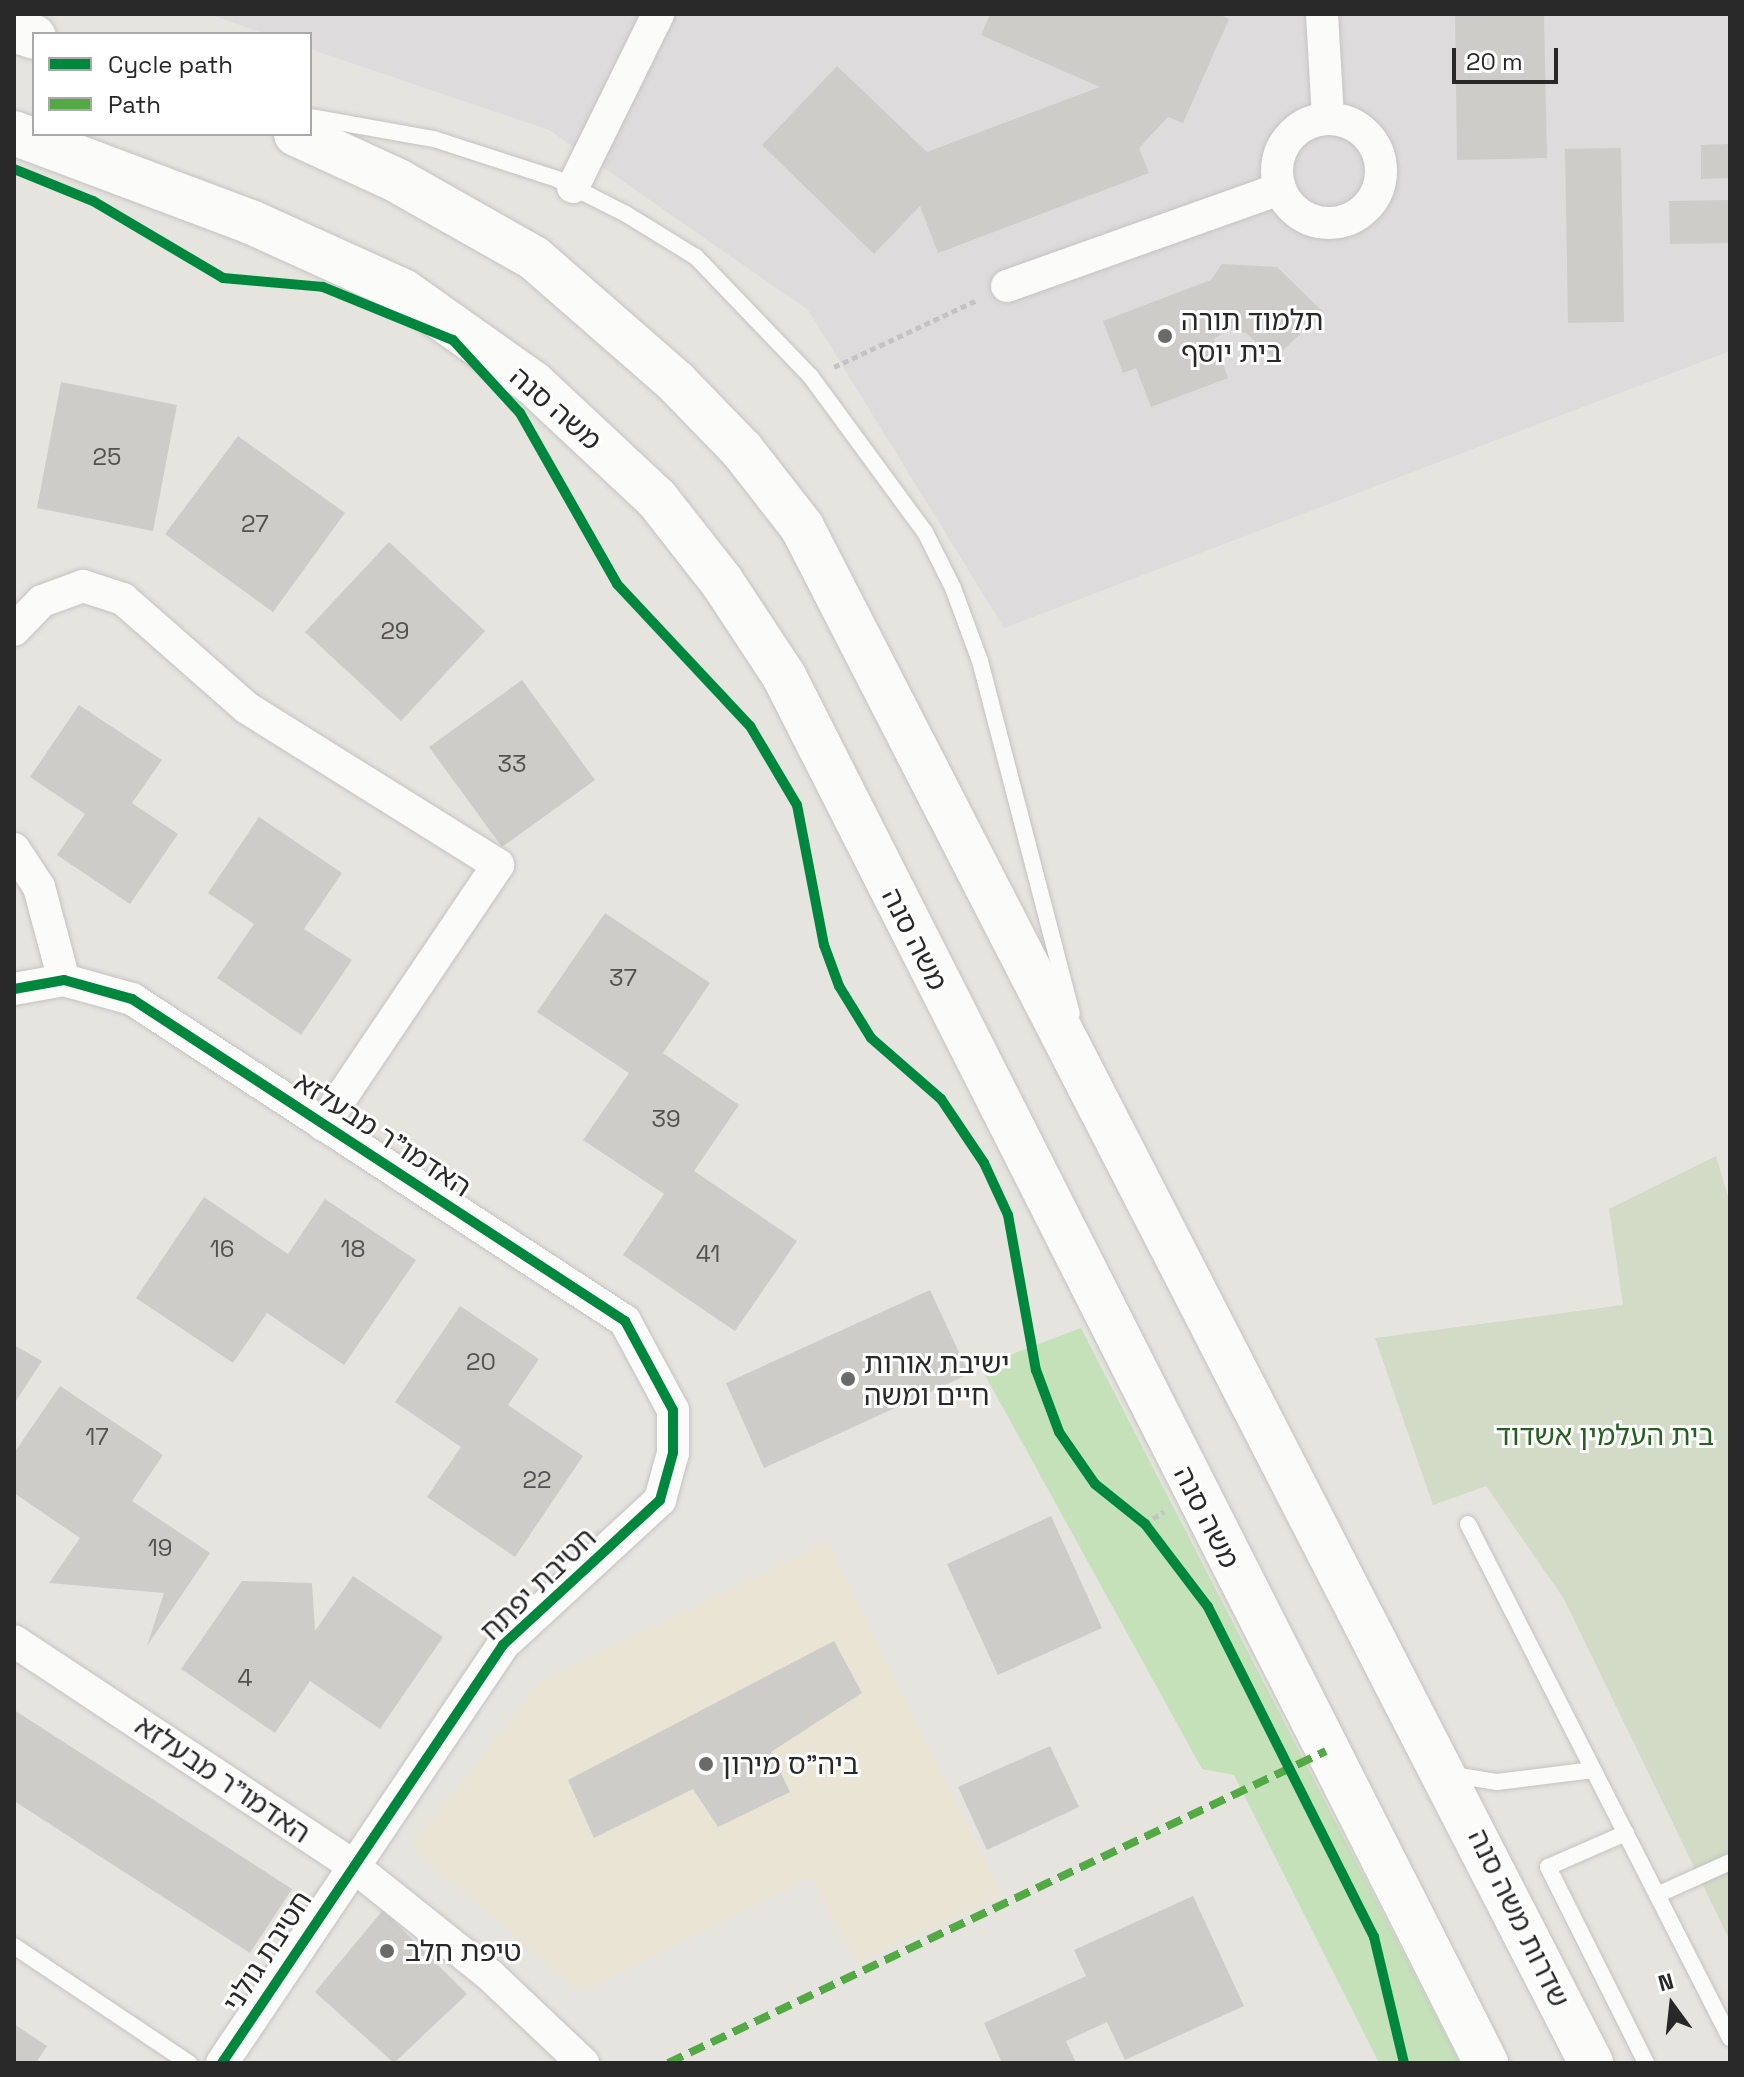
<!DOCTYPE html>
<html>
<head>
<meta charset="utf-8">
<style>
	body { margin:0 }
	#map { position:relative; width:1744px; height:2077px; overflow:hidden; background:#e6e4de; font-family:"Space Grotesk","Noto Sans Hebrew",sans-serif }
	div>[style] { position:absolute }
	.industrial>* { inset:0; background:#dedbdd }
	.education>* { inset:0; background:#e9e4d4 }
	.green>* { inset:0; background:#c4e1b9 }
	.cemetery>* { inset:0; background:#d1dbc6 }
	.building>* { inset:0; background:#cdccc8 }
	.path>* { height:5px; margin-top:-2.5px; transform-origin:0; background:repeating-linear-gradient(90deg,#c4c3c3 0 6px,transparent 0 10px) }
	.roads { filter:drop-shadow(0 0 2px #c4c3c3) drop-shadow(0 0 2px #c4c3c3) }
	.lane>* { height:16px; margin:-8px; padding:0 8px; transform-origin:8px; border-radius:8px; background:#fbfbfa }
	.street>* { height:32px; margin:-16px; padding:0 16px; transform-origin:16px; border-radius:16px; background:#fbfbfa }
	.street>.ring { margin:-16px; padding:0; box-sizing:content-box; background:none; border:32px solid #fbfbfa; border-radius:50% }
	.secondary>* { height:44px; margin:-22px; padding:0 22px; transform-origin:22px; border-radius:22px; background:#fbfbfa }
	.quiet>* { height:8px; margin-top:-4px; transform-origin:0; background:repeating-linear-gradient(90deg,#53aa44 0 16px,transparent 0 24px) }
	.cycleway>* { height:10px; margin:-5px; padding:0 5px; transform-origin:5px; border-radius:5px; background:#00873e }
	.dots>* { width:22px; height:22px; translate:-50% -50%; box-sizing:border-box; border:4px solid #fff; border-radius:50% }
	span { translate:-50% -50%; white-space:nowrap; text-align:center; line-height:1.15; -webkit-text-stroke:6px #fff; paint-order:stroke }
	.number-label { font-size:24px; color:#525251 }
	.number-label span { -webkit-text-stroke-width:0 }
	.poi-label { font-size:28px; color:#282828 }
	.left { translate:0 -50%; text-align:left }
	.street-label { font-size:28px; color:#282828 }
	.park-label { font-size:28px; color:#24601e }
	.frame { position:absolute; inset:0; border:16px solid #282828; pointer-events:none }
	.legend { position:absolute; left:32px; top:32px; width:280px; height:104px; box-sizing:border-box; background:#fff; border:2px solid #a9a9a9; margin:0; padding:10px 14px; list-style:none; font-size:24px; color:#282828 }
	.legend li { display:flex; align-items:center; gap:16px; height:40px }
	.legend b { width:40px; border:2px solid #a9a9a9 }
	.north { position:absolute; left:1632px; top:1965px; width:80px; height:80px; -webkit-text-stroke:6px #fff; paint-order:stroke; rotate:345deg; font-size:22px; font-weight:700; line-height:32px; text-align:center; color:#282828 }
	.north::after { content:''; display:block; margin:auto; width:28px; height:36px; background:#282828; clip-path:polygon(50% 0,100% 100%,50% 72%,0 100%) }
	.scale { position:absolute; left:1452px; top:48px; width:106px; height:36px; box-sizing:border-box; border:4px solid #282828; border-top:0; padding-left:10px; font-size:24px; line-height:28px; white-space:nowrap; color:#282828; -webkit-text-stroke:6px #fff; paint-order:stroke }
</style>
</head>
<body>
<div id="map">
	<div class="industrial">
		<div style="clip-path:polygon(208px 14px,1730px 14px,1730px 351px,1004px 628px,808px 310px,549px 130px,310px 49px,310px 34px,266px 34px)"></div>
	</div>
	<div class="education">
		<div style="clip-path:polygon(827px 1542px,1003px 1896px,856px 1963px,811px 1878px,579px 1992px,410px 1846px,539px 1682px)"></div>
	</div>
	<div class="green">
		<div style="clip-path:polygon(1081px 1328px,1460px 2063px,1379px 2063px,1234px 1775px,1202px 1769px,980px 1366px)"></div>
	</div>
	<div class="cemetery">
		<div style="clip-path:polygon(1716px 1156px,1730px 1203px,1730px 1941px,1564px 1599px,1486px 1486px,1433px 1505px,1375px 1338px,1623px 1305px,1609px 1209px)"></div>
	</div>
	<div class="building">
		<div style="clip-path:polygon(990px 14px,1218px 14px,1229px 19px,1183px 123px,1168px 117px,1139px 148px,1149px 173px,938px 253px,920px 206px,874px 254px,762px 145px,837px 66px,927px 152px,1100px 87px,981px 35px)"></div>
		<div style="clip-path:polygon(1455px 14px,1544px 14px,1547px 158px,1457px 160px)"></div>
		<div style="clip-path:polygon(1730px 144px,1730px 178px,1701px 179px,1701px 145px)"></div>
		<div style="clip-path:polygon(1621px 148px,1624px 322px,1568px 323px,1565px 149px)"></div>
		<div style="clip-path:polygon(1730px 200px,1730px 243px,1670px 244px,1669px 201px)"></div>
		<div style="clip-path:polygon(1222px 264px,1277px 267px,1324px 313px,1274px 358px,1246px 333px,1230px 329px,1214px 339px,1228px 378px,1151px 407px,1136px 368px,1123px 373px,1103px 321px,1211px 280px)"></div>
		<div style="clip-path:polygon(61px 382px,177px 405px,153px 531px,37px 508px)"></div>
		<div style="clip-path:polygon(238px 436px,345px 513px,273px 612px,165px 534px)"></div>
		<div style="clip-path:polygon(389px 542px,485px 631px,401px 721px,305px 632px)"></div>
		<div style="clip-path:polygon(522px 680px,595px 780px,502px 847px,429px 747px)"></div>
		<div style="clip-path:polygon(79px 705px,162px 760px,132px 803px,178px 834px,130px 904px,57px 855px,85px 814px,30px 777px)"></div>
		<div style="clip-path:polygon(259px 817px,342px 873px,304px 929px,352px 960px,301px 1035px,217px 978px,254px 924px,208px 893px)"></div>
		<div style="clip-path:polygon(605px 913px,710px 983px,663px 1053px,739px 1105px,694px 1171px,797px 1241px,735px 1331px,623px 1255px,664px 1194px,583px 1140px,629px 1073px,537px 1012px)"></div>
		<div style="clip-path:polygon(204px 1197px,288px 1254px,325px 1199px,416px 1260px,344px 1365px,267px 1313px,233px 1363px,136px 1298px)"></div>
		<div style="clip-path:polygon(930px 1290px,969px 1374px,764px 1468px,726px 1383px)"></div>
		<div style="clip-path:polygon(460px 1306px,539px 1359px,508px 1405px,583px 1456px,515px 1557px,427px 1497px,461px 1447px,395px 1402px)"></div>
		<div style="clip-path:polygon(14px 1345px,42px 1361px,14px 1404px)"></div>
		<div style="clip-path:polygon(60px 1386px,163px 1455px,132px 1501px,210px 1553px,147px 1646px,164px 1593px,49px 1583px,80px 1538px,14px 1493px,14px 1453px)"></div>
		<div style="clip-path:polygon(1051px 1516px,1102px 1628px,998px 1675px,947px 1564px)"></div>
		<div style="clip-path:polygon(353px 1576px,443px 1637px,380px 1729px,310px 1681px,275px 1733px,181px 1669px,242px 1581px,312px 1583px,315px 1631px)"></div>
		<div style="clip-path:polygon(834px 1641px,862px 1693px,771px 1752px,790px 1792px,718px 1827px,693px 1789px,594px 1838px,568px 1780px)"></div>
		<div style="clip-path:polygon(14px 1710px,292px 1889px,250px 1953px,14px 1801px)"></div>
		<div style="clip-path:polygon(1050px 1746px,1079px 1807px,987px 1850px,958px 1787px)"></div>
		<div style="clip-path:polygon(1193px 1896px,1244px 2006px,1125px 2060px,1107px 2022px,1066px 2041px,1076px 2063px,1002px 2063px,984px 2023px,1086px 1976px,1074px 1950px)"></div>
		<div style="clip-path:polygon(383px 1910px,467px 1994px,394px 2063px,315px 1992px)"></div>
		<div style="clip-path:polygon(14px 2024px,47px 2046px,36px 2063px,14px 2063px)"></div>
	</div>
	<div class="path">
		<div style="left:834px;top:367px;width:158px;rotate:-25.1deg"></div>
		<div style="left:1145px;top:1524px;width:23px;rotate:-34deg"></div>
	</div>
	<div class="roads">
		<div class="lane">
			<div style="left:310px;top:117px;width:126px;rotate:10.1deg"></div>
			<div style="left:434px;top:139px;width:129px;rotate:18deg"></div>
			<div style="left:557px;top:179px;width:77px;rotate:26.9deg"></div>
			<div style="left:626px;top:214px;width:82px;rotate:31.6deg"></div>
			<div style="left:696px;top:257px;width:166px;rotate:46.2deg"></div>
			<div style="left:811px;top:377px;width:192px;rotate:53.7deg"></div>
			<div style="left:925px;top:532px;width:63px;rotate:63.4deg"></div>
			<div style="left:953px;top:588px;width:78px;rotate:69.7deg"></div>
			<div style="left:980px;top:661px;width:364px;rotate:75.4deg"></div>
			<div style="left:1468px;top:1524px;width:577px;rotate:62.99deg"></div>
			<div style="left:1448px;top:1774px;width:50px;rotate:9.3deg"></div>
			<div style="left:1497px;top:1782px;width:97px;rotate:-7.1deg"></div>
			<div style="left:1626px;top:1833px;width:85px;rotate:156.4deg"></div>
			<div style="left:1548px;top:1867px;width:219px;rotate:63.4deg"></div>
			<div style="left:1657px;top:1895px;width:80px;rotate:-24.3deg"></div>
			<div style="left:14px;top:1946px;width:211px;rotate:33.8deg"></div>
		</div>
		<div class="street">
			<div style="left:1322px;top:14px;width:104px;rotate:86.7deg"></div>
			<div class="ring" style="left:1277px;top:119px;width:72px;height:72px"></div>
			<div style="left:573px;top:187px;width:193px;rotate:-63.8deg"></div>
			<div style="left:1007px;top:286px;width:290px;rotate:-19.6deg"></div>
			<div style="left:14px;top:630px;width:40px;rotate:-46deg"></div>
			<div style="left:42px;top:601px;width:44px;rotate:-20.1deg"></div>
			<div style="left:83px;top:586px;width:42px;rotate:18deg"></div>
			<div style="left:123px;top:599px;width:165px;rotate:41.3deg"></div>
			<div style="left:247px;top:708px;width:296px;rotate:32deg"></div>
			<div style="left:498px;top:865px;width:313px;rotate:124deg"></div>
			<div style="left:14px;top:849px;width:45px;rotate:56.7deg"></div>
			<div style="left:39px;top:887px;width:96px;rotate:75deg"></div>
			<div style="left:14px;top:989px;width:51px;rotate:-10.2deg"></div>
			<div style="left:64px;top:980px;width:71px;rotate:15.6deg"></div>
			<div style="left:132px;top:999px;width:589px;rotate:33.15deg"></div>
			<div style="left:625px;top:1321px;width:101px;rotate:61.7deg"></div>
			<div style="left:673px;top:1410px;width:43px;rotate:90deg"></div>
			<div style="left:673px;top:1453px;width:49px;rotate:105.5deg"></div>
			<div style="left:660px;top:1500px;width:214px;rotate:137.3deg"></div>
			<div style="left:503px;top:1645px;width:504px;rotate:123.91deg"></div>
			<div style="left:14px;top:1641px;width:405px;rotate:33.5deg"></div>
			<div style="left:352px;top:1865px;width:178px;rotate:38.6deg"></div>
			<div style="left:491px;top:1976px;width:127px;rotate:43.4deg"></div>
		</div>
		<div class="secondary">
			<div style="left:14px;top:30px;width:21px;rotate:19deg"></div>
			<div style="left:14px;top:133px;width:253px;rotate:20.6deg"></div>
			<div style="left:251px;top:222px;width:167px;rotate:24.4deg"></div>
			<div style="left:403px;top:291px;width:159px;rotate:35.3deg"></div>
			<div style="left:533px;top:383px;width:170px;rotate:43.1deg"></div>
			<div style="left:657px;top:499px;width:105px;rotate:51.9deg"></div>
			<div style="left:722px;top:582px;width:113px;rotate:56.6deg"></div>
			<div style="left:784px;top:676px;width:1555px;rotate:63.15deg"></div>
			<div style="left:296px;top:134px;width:112px;rotate:24.7deg"></div>
			<div style="left:398px;top:181px;width:156px;rotate:29.5deg"></div>
			<div style="left:534px;top:258px;width:189px;rotate:41.1deg"></div>
			<div style="left:676px;top:382px;width:95px;rotate:45.9deg"></div>
			<div style="left:742px;top:450px;width:98px;rotate:52.1deg"></div>
			<div style="left:802px;top:527px;width:1727px;rotate:62.81deg"></div>
		</div>
	</div>
	<div class="quiet">
		<div style="left:668px;top:2063px;width:728px;rotate:-25.37deg"></div>
	</div>
	<div class="cycleway">
		<div style="left:14px;top:169px;width:85px;rotate:22.1deg"></div>
		<div style="left:93px;top:201px;width:151px;rotate:30.6deg"></div>
		<div style="left:223px;top:278px;width:100px;rotate:5.1deg"></div>
		<div style="left:323px;top:287px;width:140px;rotate:22.2deg"></div>
		<div style="left:453px;top:340px;width:99px;rotate:47.5deg"></div>
		<div style="left:520px;top:413px;width:197px;rotate:60.4deg"></div>
		<div style="left:617px;top:584px;width:195px;rotate:46.9deg"></div>
		<div style="left:750px;top:726px;width:92px;rotate:59.3deg"></div>
		<div style="left:797px;top:805px;width:143px;rotate:79.1deg"></div>
		<div style="left:824px;top:945px;width:44px;rotate:69.9deg"></div>
		<div style="left:839px;top:986px;width:61px;rotate:58.4deg"></div>
		<div style="left:871px;top:1038px;width:93px;rotate:41.1deg"></div>
		<div style="left:941px;top:1099px;width:77px;rotate:56.1deg"></div>
		<div style="left:984px;top:1163px;width:57px;rotate:65.2deg"></div>
		<div style="left:1008px;top:1215px;width:158px;rotate:79.8deg"></div>
		<div style="left:1036px;top:1370px;width:66px;rotate:69.6deg"></div>
		<div style="left:1059px;top:1432px;width:63px;rotate:55.3deg"></div>
		<div style="left:1095px;top:1484px;width:64px;rotate:38.7deg"></div>
		<div style="left:1145px;top:1524px;width:104px;rotate:52.8deg"></div>
		<div style="left:1208px;top:1607px;width:369px;rotate:63.3deg"></div>
		<div style="left:1374px;top:1937px;width:130px;rotate:76.6deg"></div>
		<div style="left:14px;top:989px;width:51px;rotate:-10.2deg"></div>
		<div style="left:64px;top:980px;width:71px;rotate:15.6deg"></div>
		<div style="left:132px;top:999px;width:589px;rotate:33.15deg"></div>
		<div style="left:625px;top:1321px;width:101px;rotate:61.7deg"></div>
		<div style="left:673px;top:1410px;width:43px;rotate:90deg"></div>
		<div style="left:673px;top:1453px;width:49px;rotate:105.5deg"></div>
		<div style="left:660px;top:1500px;width:214px;rotate:137.3deg"></div>
		<div style="left:503px;top:1645px;width:504px;rotate:123.91deg"></div>
	</div>
	<div class="dots">
		<div style="left:1165px;top:336px;background:#6a6a68"></div>
		<div style="left:848px;top:1379px;background:#6a6a68"></div>
		<div style="left:706px;top:1764px;background:#6a6a68"></div>
		<div style="left:387px;top:1951px;background:#6a6a68"></div>
	</div>
	<div class="number-label">
		<span style="left:107px;top:457px">25</span>
		<span style="left:255px;top:524px">27</span>
		<span style="left:395px;top:631px">29</span>
		<span style="left:512px;top:764px">33</span>
		<span style="left:623px;top:978px">37</span>
		<span style="left:666px;top:1119px">39</span>
		<span style="left:222px;top:1249px">16</span>
		<span style="left:353px;top:1249px">18</span>
		<span style="left:708px;top:1254px">41</span>
		<span style="left:481px;top:1362px">20</span>
		<span style="left:97px;top:1437px">17</span>
		<span style="left:537px;top:1480px">22</span>
		<span style="left:160px;top:1548px">19</span>
		<span style="left:245px;top:1678px">4</span>
	</div>
	<div class="poi-label">
		<span class="left" style="left:1181px;top:336px">תלמוד תורה<br>בית יוסף</span>
		<span class="left" style="left:864px;top:1379px">ישיבת אורות<br>חיים ומשה</span>
		<span class="left" style="left:722px;top:1764px">ביה"ס מירון</span>
		<span class="left" style="left:405px;top:1951px">טיפת חלב</span>
	</div>
	<div class="street-label">
		<span style="left:556px;top:408px;rotate:41deg">משה סנה</span>
		<span style="left:915px;top:939px;rotate:63deg">משה סנה</span>
		<span style="left:383px;top:1134px;rotate:33deg">האדמו"ר מבעלזא</span>
		<span style="left:1207px;top:1517px;rotate:63deg">משה סנה</span>
		<span style="left:538px;top:1584px;rotate:-44deg">חטיבת יפתח</span>
		<span style="left:223px;top:1779px;rotate:34deg">האדמו"ר מבעלזא</span>
		<span style="left:1519px;top:1918px;rotate:64deg">שדרות משה סנה</span>
		<span style="left:267px;top:1951px;rotate:-57deg">חטיבת גולני</span>
	</div>
	<div class="park-label">
		<span style="left:1605px;top:1435px">בית העלמין אשדוד</span>
	</div>
	<div class="frame"></div>
	<ul class="legend">
	<li><b style="height:10px;background:#00873e"></b>Cycle path</li>
	<li><b style="height:10px;background:#53aa44"></b>Path</li>
	</ul>
	<div class="north">N</div>
	<div class="scale">20 m</div>
</div>
</body>
</html>
